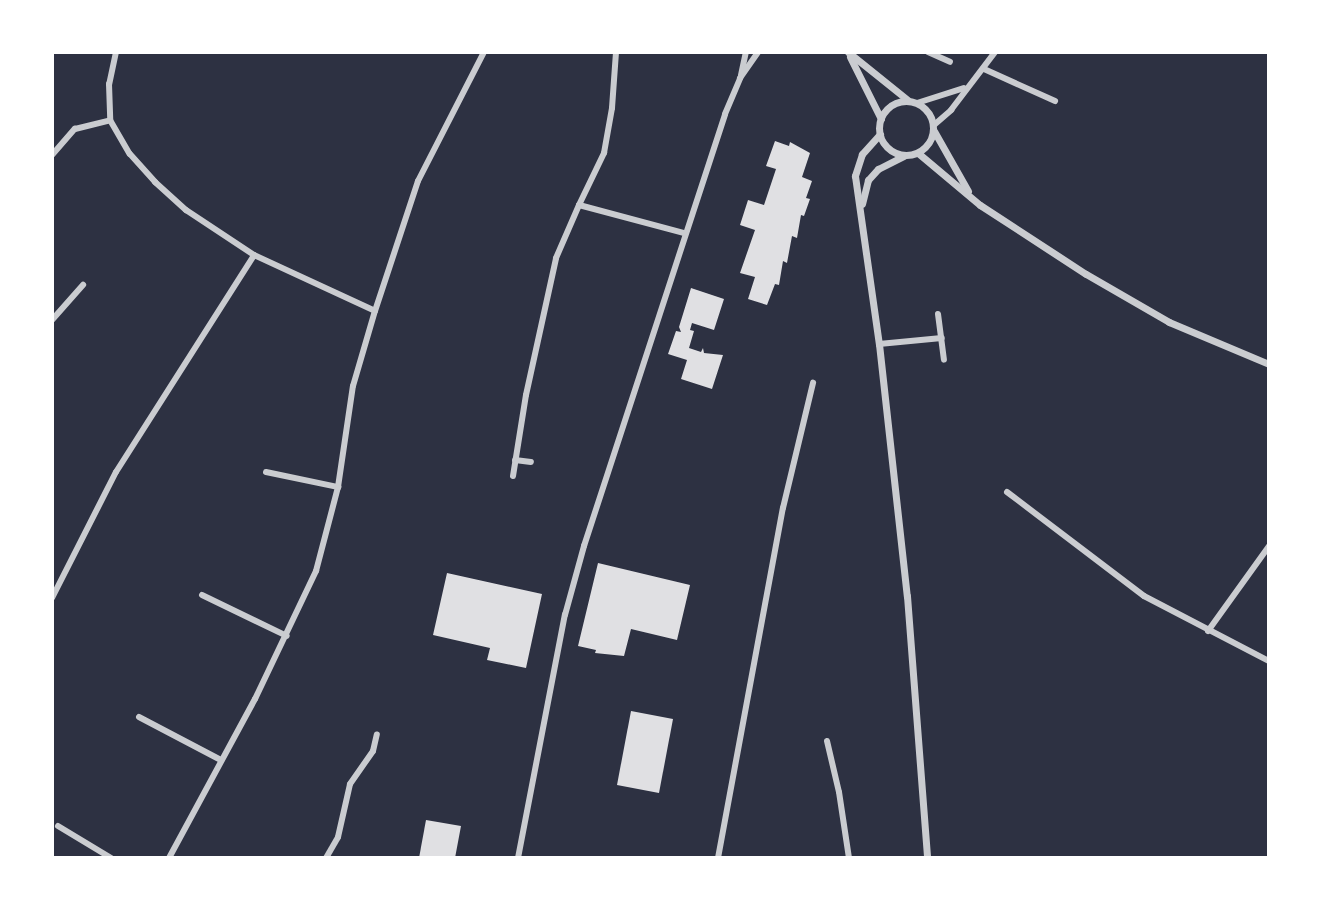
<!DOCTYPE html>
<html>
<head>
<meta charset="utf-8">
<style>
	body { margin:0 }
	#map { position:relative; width:1321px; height:910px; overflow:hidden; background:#2d3142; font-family:"Alegreya Sans",sans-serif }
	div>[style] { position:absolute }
	.building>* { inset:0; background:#e0e0e3 }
	.minor>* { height:6px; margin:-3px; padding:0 3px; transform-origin:3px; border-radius:3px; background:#caccd0 }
	.tertiary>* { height:7px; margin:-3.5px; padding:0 3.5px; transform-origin:3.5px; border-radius:3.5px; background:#caccd0 }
	.tertiary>.ring { margin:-3.5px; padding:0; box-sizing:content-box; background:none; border:7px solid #caccd0; border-radius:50% }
	span { translate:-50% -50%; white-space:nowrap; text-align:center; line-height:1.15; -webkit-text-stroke:8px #fff; paint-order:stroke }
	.frame { position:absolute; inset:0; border:54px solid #fff; pointer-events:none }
</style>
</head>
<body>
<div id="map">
	<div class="building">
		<div style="clip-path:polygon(775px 141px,789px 146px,790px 142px,810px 153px,802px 177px,812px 181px,806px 198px,810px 199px,804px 216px,801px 215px,797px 238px,792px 236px,787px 263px,783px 261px,779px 285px,775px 284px,767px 305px,748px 299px,755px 277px,740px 273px,755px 230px,740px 225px,748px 200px,764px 205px,776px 169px,766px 166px)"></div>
		<div style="clip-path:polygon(691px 288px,724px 299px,714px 330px,692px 323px,690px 330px,694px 331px,689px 348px,701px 352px,703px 348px,704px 353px,723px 355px,712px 389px,681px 379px,687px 360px,668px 354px,676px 331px,681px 332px,679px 327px)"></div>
		<div style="clip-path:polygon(598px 563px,690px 585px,677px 640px,631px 629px,624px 656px,595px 653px,596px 650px,578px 646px)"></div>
		<div style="clip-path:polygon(447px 573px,542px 594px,526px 668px,487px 660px,490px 648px,433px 635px)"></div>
		<div style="clip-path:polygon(631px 711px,673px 719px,659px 793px,617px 785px)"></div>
		<div style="clip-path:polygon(426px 820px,461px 826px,455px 858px,419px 858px)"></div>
	</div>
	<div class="minor">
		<div style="left:116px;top:52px;width:33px;rotate:102deg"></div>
		<div style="left:109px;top:84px;width:36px;rotate:88deg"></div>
		<div style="left:110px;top:120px;width:39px;rotate:60deg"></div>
		<div style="left:130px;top:154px;width:38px;rotate:48deg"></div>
		<div style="left:155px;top:182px;width:42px;rotate:42.1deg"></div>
		<div style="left:186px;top:210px;width:82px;rotate:33.5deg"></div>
		<div style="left:254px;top:255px;width:133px;rotate:24.8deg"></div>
		<div style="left:928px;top:52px;width:24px;rotate:24deg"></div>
		<div style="left:984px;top:69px;width:78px;rotate:24.3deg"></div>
		<div style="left:741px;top:75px;width:24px;rotate:-78deg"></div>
		<div style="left:917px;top:103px;width:49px;rotate:-17.7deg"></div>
		<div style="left:934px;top:125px;width:23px;rotate:-41deg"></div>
		<div style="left:951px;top:110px;width:73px;rotate:-52.8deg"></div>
		<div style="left:52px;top:155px;width:35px;rotate:-49deg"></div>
		<div style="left:75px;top:129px;width:36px;rotate:-14deg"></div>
		<div style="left:579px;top:205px;width:58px;rotate:-64.3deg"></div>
		<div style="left:604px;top:153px;width:46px;rotate:-79.9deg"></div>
		<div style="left:612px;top:108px;width:56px;rotate:-85.9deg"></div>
		<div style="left:938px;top:314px;width:46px;rotate:82.6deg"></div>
		<div style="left:52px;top:320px;width:47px;rotate:-48.5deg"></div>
		<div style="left:879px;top:344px;width:63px;rotate:-5.4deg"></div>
		<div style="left:515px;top:460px;width:16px;rotate:7deg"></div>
		<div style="left:266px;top:472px;width:74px;rotate:11.8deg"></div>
		<div style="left:513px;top:476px;width:82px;rotate:-80.9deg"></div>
		<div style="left:526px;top:395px;width:140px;rotate:-77.6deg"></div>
		<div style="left:556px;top:258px;width:58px;rotate:-66.5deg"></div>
		<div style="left:579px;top:205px;width:109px;rotate:14.9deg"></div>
		<div style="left:1007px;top:492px;width:172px;rotate:37.2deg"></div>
		<div style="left:1144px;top:596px;width:141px;rotate:27.5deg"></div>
		<div style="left:202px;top:595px;width:94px;rotate:25.8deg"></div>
		<div style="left:52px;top:598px;width:141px;rotate:-63.1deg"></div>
		<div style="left:116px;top:472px;width:257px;rotate:-57.5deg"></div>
		<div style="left:1208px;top:631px;width:105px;rotate:-54.3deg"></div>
		<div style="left:139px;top:717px;width:93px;rotate:27.7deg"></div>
		<div style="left:827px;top:741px;width:52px;rotate:76.8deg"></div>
		<div style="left:839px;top:792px;width:67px;rotate:81.4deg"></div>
		<div style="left:58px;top:826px;width:62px;rotate:31.1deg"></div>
		<div style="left:169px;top:858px;width:181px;rotate:-61.6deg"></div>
		<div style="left:255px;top:699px;width:142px;rotate:-64.5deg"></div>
		<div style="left:316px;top:571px;width:87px;rotate:-75.3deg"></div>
		<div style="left:338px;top:487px;width:102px;rotate:-81.6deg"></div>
		<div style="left:353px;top:386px;width:78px;rotate:-73.7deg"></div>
		<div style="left:375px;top:311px;width:137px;rotate:-71.7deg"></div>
		<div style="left:418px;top:181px;width:145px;rotate:-62.9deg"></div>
		<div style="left:326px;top:858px;width:24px;rotate:-60deg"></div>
		<div style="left:338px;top:837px;width:54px;rotate:-77.2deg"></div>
		<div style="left:350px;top:784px;width:40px;rotate:-55.1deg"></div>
		<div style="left:373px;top:751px;width:17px;rotate:-77deg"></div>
		<div style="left:518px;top:858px;width:248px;rotate:-79.1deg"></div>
		<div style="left:565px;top:615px;width:72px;rotate:-74.6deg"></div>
		<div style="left:584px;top:546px;width:454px;rotate:-71.9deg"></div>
		<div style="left:725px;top:114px;width:39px;rotate:-67deg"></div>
		<div style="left:740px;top:78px;width:32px;rotate:-55deg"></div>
		<div style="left:718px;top:858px;width:356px;rotate:-79.5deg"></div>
		<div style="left:783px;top:508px;width:129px;rotate:-76.5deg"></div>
	</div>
	<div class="tertiary">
		<div style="left:848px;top:52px;width:78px;rotate:38.8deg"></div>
		<div style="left:850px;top:57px;width:69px;rotate:63.4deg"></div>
		<div class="ring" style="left:879px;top:101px;width:47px;height:47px"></div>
		<div style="left:934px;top:131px;width:69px;rotate:60.5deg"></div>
		<div style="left:880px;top:134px;width:27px;rotate:132deg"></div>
		<div style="left:862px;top:154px;width:23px;rotate:108deg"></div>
		<div style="left:855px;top:176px;width:170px;rotate:81.9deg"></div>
		<div style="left:879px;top:344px;width:254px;rotate:83.7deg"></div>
		<div style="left:907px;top:596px;width:263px;rotate:85.6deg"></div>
		<div style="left:918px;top:153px;width:81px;rotate:40deg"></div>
		<div style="left:980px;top:205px;width:126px;rotate:33.1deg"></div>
		<div style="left:1086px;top:274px;width:96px;rotate:30deg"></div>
		<div style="left:1169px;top:322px;width:108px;rotate:22.8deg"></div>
		<div style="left:862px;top:204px;width:25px;rotate:-76deg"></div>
		<div style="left:868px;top:180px;width:15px;rotate:-48deg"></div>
		<div style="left:878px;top:169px;width:29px;rotate:-27deg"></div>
	</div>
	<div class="frame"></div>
</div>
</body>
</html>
